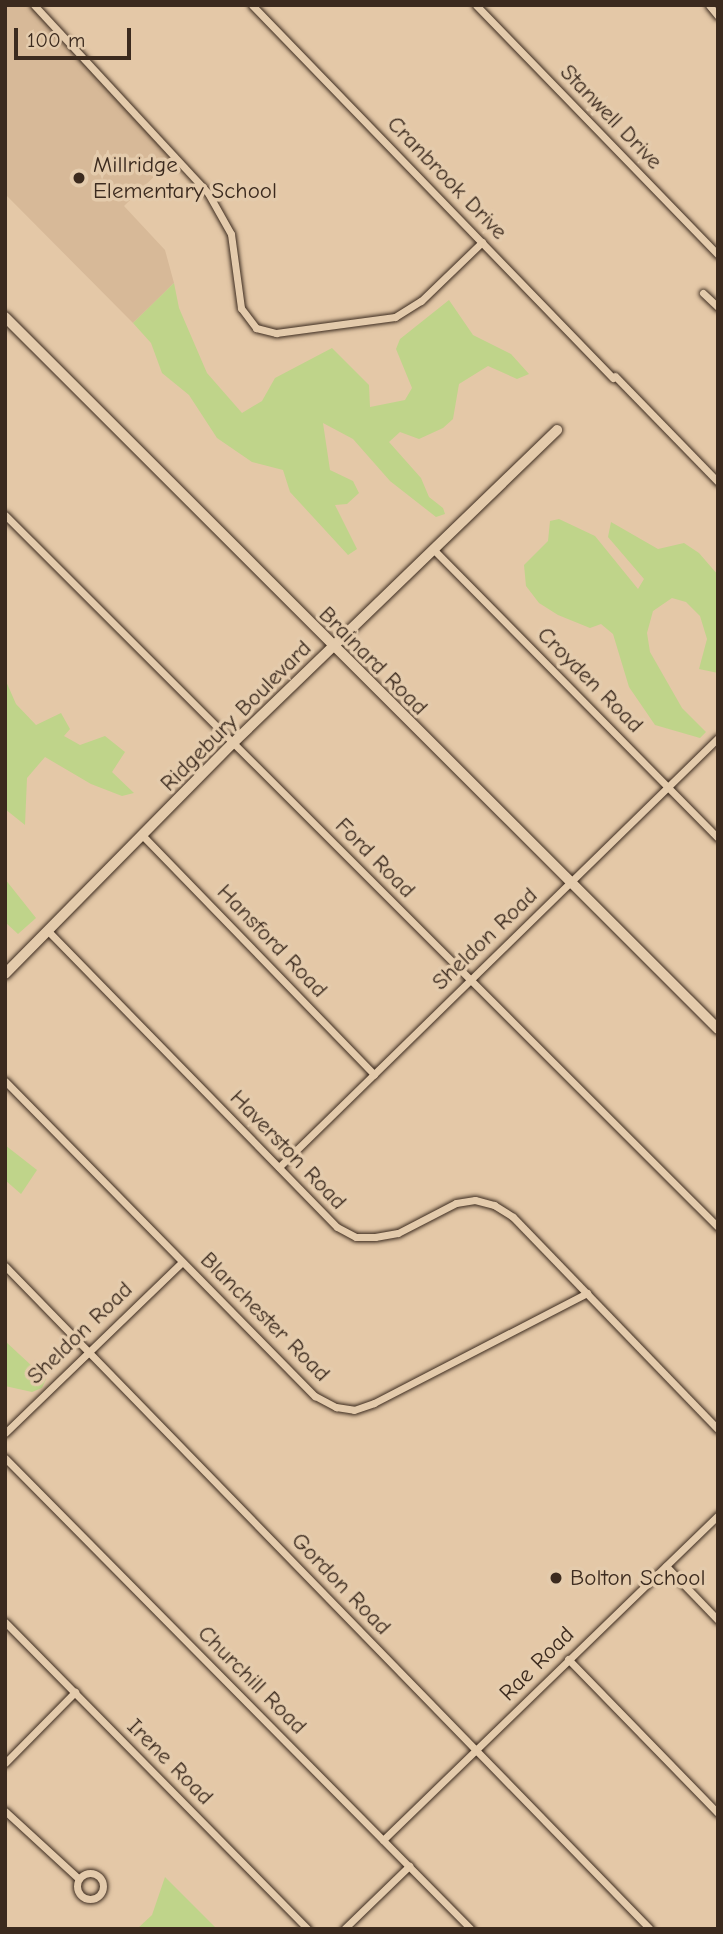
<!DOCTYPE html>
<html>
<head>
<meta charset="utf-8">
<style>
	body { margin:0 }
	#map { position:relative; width:723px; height:1934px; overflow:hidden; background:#e4c8a7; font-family:"Comic Neue",sans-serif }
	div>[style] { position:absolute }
	.built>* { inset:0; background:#d7b998 }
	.green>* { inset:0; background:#bfd48a }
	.roads { filter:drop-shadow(0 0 2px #3b2a1e) drop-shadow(0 0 2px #3b2a1e) }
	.street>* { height:7px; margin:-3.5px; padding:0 3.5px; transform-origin:3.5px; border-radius:3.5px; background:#e4cbac }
	.street>.ring { margin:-3.5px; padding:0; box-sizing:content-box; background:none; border:7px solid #e4cbac; border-radius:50% }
	.secondary>* { height:10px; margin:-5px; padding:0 5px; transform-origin:5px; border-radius:5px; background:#e4cbac }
	.dots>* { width:19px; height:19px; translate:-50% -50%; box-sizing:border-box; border:4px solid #e4cbac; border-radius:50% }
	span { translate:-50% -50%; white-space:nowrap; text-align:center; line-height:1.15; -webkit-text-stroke:7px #e4cbac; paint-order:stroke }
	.street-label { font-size:23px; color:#3b2a1e }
	.poi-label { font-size:23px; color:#3b2a1e }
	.left { translate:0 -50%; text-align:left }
	.frame { position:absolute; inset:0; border:7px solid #3b2a1e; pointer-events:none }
	.scale { position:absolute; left:14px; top:28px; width:117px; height:32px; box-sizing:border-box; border:4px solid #3b2a1e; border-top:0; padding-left:9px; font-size:21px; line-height:24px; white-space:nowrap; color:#3b2a1e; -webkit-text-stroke:5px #e4cbac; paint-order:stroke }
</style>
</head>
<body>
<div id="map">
	<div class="built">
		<div style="clip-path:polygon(5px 5px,34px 5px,174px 157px,124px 206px,165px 250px,174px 283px,133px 323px,5px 194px)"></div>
	</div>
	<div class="green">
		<div style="clip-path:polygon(174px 283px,179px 308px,207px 373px,242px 413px,262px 401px,275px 378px,332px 348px,369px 385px,370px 407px,405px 400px,412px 388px,396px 349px,400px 339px,449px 300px,473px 335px,511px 354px,529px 374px,517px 379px,488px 366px,459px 384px,453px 419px,443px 428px,419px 439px,400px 432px,389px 442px,421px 478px,429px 497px,443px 508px,445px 514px,436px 517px,390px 481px,353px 439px,323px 423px,330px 470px,353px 481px,359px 493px,347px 504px,335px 505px,357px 549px,348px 555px,290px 492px,283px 470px,252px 462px,217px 438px,189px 395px,162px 373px,151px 343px,133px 323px)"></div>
		<div style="clip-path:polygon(559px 519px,595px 536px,638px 589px,644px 579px,608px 537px,611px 522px,658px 549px,684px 543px,699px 553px,718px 575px,718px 673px,699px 669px,707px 639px,700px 616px,686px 602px,672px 598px,653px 611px,647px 633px,650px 652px,682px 708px,706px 732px,700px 738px,655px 725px,629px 687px,613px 634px,601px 624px,590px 628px,558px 615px,539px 603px,526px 586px,524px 565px,548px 541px,550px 521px)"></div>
		<div style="clip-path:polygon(5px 679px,16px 704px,36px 725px,61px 713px,70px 729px,64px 736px,80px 745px,105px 736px,125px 752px,112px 772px,134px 793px,122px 796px,91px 784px,45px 757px,27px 778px,25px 825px,5px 809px)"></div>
		<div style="clip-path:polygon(5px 879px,36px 918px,18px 934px,5px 922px)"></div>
		<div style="clip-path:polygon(5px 1145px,37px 1170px,21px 1194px,5px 1180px)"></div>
		<div style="clip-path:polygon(5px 1341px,46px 1379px,42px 1388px,32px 1392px,5px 1386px)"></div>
		<div style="clip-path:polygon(165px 1877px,217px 1929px,137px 1929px,152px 1915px)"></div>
	</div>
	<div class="roads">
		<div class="street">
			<div style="left:34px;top:5px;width:256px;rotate:47.2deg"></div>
			<div style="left:208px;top:193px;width:47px;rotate:60.7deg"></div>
			<div style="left:231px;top:234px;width:75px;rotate:82.3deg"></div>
			<div style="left:241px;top:308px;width:25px;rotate:53deg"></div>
			<div style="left:256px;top:328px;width:21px;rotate:14deg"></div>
			<div style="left:276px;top:333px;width:120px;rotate:-7.7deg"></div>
			<div style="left:395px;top:317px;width:31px;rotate:-32deg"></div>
			<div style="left:421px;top:301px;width:85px;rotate:-44deg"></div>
			<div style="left:252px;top:5px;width:519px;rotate:45.94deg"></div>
			<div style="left:476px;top:5px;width:348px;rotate:45.9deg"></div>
			<div style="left:709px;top:5px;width:14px;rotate:51deg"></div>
			<div style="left:703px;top:293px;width:21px;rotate:43deg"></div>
			<div style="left:615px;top:376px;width:148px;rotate:45.8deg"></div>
			<div style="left:5px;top:515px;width:1008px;rotate:44.96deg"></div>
			<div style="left:434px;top:550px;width:404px;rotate:45.4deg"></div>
			<div style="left:143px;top:836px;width:332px;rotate:45.9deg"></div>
			<div style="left:49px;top:932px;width:412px;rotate:45.7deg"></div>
			<div style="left:337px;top:1227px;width:21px;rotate:28deg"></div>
			<div style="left:356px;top:1237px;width:19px"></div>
			<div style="left:375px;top:1237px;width:23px;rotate:-10deg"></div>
			<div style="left:398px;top:1233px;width:65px;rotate:-27.3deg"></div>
			<div style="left:456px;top:1203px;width:19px;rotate:-9deg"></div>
			<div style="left:475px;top:1200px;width:20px;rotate:15deg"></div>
			<div style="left:494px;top:1205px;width:22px;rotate:32deg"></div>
			<div style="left:513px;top:1217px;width:295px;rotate:46deg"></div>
			<div style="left:5px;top:1081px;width:442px;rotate:45.5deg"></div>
			<div style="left:315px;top:1396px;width:24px;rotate:28deg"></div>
			<div style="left:336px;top:1407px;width:18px;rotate:9deg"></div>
			<div style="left:354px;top:1410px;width:21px;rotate:-19deg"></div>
			<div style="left:374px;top:1403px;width:240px;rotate:-27.3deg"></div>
			<div style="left:279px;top:1167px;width:614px;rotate:-44.34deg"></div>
			<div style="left:5px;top:1266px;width:925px;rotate:45.79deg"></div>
			<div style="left:5px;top:1433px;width:246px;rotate:-44deg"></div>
			<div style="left:5px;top:1458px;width:663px;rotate:45.31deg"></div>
			<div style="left:666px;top:1566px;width:75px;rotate:46.1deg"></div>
			<div style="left:5px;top:1622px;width:431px;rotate:45.4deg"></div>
			<div style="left:568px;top:1659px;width:215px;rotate:45.8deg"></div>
			<div style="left:5px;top:1763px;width:100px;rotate:-45.4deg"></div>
			<div style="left:5px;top:1811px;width:100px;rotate:42.6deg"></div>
			<div style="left:383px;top:1840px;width:467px;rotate:-44.1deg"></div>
			<div class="ring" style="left:77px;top:1873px;width:19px;height:19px"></div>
			<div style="left:344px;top:1929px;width:91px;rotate:-44.1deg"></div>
		</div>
		<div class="secondary">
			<div style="left:5px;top:317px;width:1008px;rotate:44.96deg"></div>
			<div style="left:5px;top:974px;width:323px;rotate:-45.4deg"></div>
			<div style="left:232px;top:744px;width:452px;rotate:-44deg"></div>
		</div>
	</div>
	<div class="dots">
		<div style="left:79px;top:178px;background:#3b2a1e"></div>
		<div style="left:556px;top:1578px;background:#3b2a1e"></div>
	</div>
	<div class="street-label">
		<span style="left:611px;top:117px;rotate:46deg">Stanwell Drive</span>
		<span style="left:447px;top:178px;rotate:46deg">Cranbrook Drive</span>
		<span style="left:373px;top:661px;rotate:45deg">Brainard Road</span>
		<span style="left:590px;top:680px;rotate:45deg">Croyden Road</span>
		<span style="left:236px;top:716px;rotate:-45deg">Ridgebury Boulevard</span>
		<span style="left:375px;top:858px;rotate:45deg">Ford Road</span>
		<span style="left:485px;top:939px;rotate:-44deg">Sheldon Road</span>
		<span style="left:272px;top:941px;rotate:46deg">Hansford Road</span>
		<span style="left:288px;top:1150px;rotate:46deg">Haverston Road</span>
		<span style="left:265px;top:1317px;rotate:45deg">Blanchester Road</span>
		<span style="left:80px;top:1333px;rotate:-44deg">Sheldon Road</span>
		<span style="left:341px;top:1584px;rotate:46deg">Gordon Road</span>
		<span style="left:537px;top:1664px;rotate:-45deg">Rae Road</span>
		<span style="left:252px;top:1680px;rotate:45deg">Churchill Road</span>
		<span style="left:170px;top:1762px;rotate:45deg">Irene Road</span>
	</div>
	<div class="poi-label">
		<span class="left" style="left:93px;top:178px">Millridge<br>Elementary School</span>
		<span class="left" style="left:570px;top:1578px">Bolton School</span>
	</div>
	<div class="frame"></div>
	<div class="scale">100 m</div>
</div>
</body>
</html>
